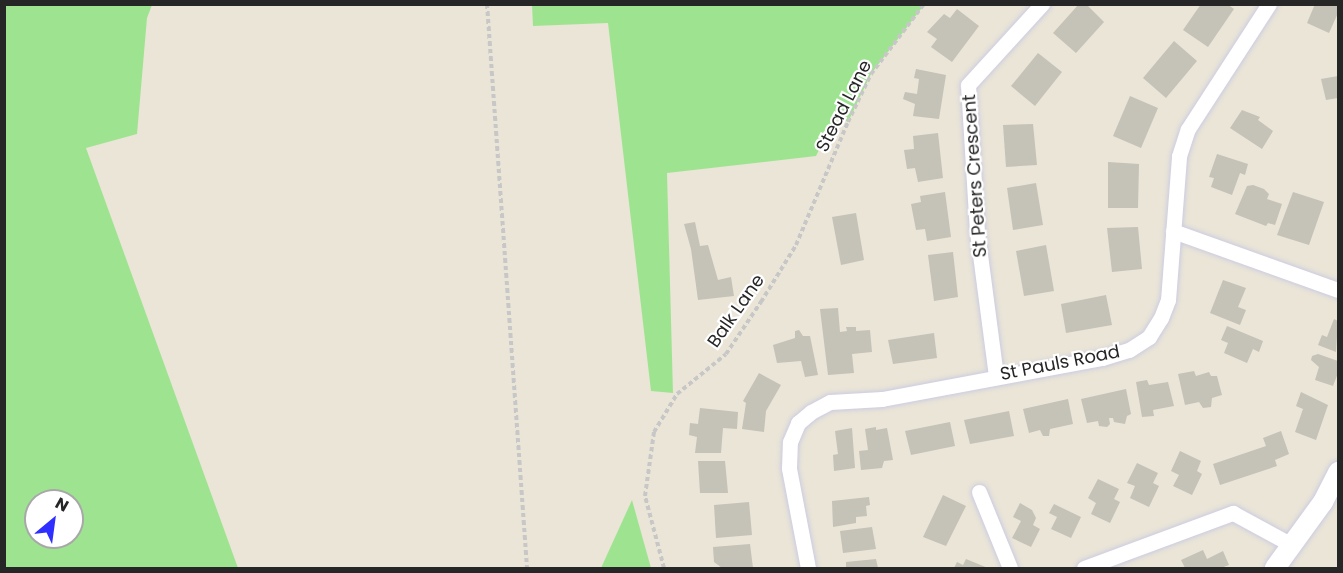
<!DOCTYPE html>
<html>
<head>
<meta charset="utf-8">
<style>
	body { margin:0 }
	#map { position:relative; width:1343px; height:573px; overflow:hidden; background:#eae5d7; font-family:Poppins,sans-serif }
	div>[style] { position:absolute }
	.green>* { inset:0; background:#9ee490 }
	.building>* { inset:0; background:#c5c2b7 }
	.path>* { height:4px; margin-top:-2px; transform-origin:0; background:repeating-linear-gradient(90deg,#c7c7c7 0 4.5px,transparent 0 7.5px) }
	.roads { filter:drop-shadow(0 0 2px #cccce1) drop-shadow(0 0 2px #cccce1) }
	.minor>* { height:15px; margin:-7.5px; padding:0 7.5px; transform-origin:7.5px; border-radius:7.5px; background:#fff }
	.tertiary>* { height:20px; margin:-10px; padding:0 10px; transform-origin:10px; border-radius:10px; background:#fff }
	span { translate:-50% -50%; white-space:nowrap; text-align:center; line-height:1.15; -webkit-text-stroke:4.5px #fff; paint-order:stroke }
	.street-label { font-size:18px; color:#262626 }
	.frame { position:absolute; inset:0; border:6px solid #262626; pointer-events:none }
	.north { position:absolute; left:24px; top:489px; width:60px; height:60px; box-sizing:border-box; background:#fff; border:2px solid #a8a8a8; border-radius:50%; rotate:29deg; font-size:16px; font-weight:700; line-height:24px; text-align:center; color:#262626 }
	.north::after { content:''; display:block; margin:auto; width:21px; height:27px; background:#2f30ff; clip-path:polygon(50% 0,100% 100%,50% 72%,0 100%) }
</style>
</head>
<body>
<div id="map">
	<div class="green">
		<div style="clip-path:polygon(evenodd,4px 5px,152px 5px,147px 18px,137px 134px,86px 148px,238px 568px,5px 568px,4px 5px,36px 501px,72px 501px,72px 537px,36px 537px,36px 501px)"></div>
		<div style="clip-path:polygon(532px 5px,924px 5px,871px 74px,848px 122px,836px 115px,816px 156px,667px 173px,673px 393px,651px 391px,608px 23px,533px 26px)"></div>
		<div style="clip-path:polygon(632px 500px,651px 568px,601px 568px)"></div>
	</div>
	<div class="building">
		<div style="clip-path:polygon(1079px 4px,1086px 4px,1104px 22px,1076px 53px,1053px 33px)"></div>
		<div style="clip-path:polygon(1201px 4px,1227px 4px,1234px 9px,1208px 47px,1183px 30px)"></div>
		<div style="clip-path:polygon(1315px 4px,1338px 4px,1338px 13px,1329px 33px,1307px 23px)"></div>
		<div style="clip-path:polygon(957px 9px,979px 26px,952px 62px,931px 47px,937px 39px,927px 32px,944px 14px,950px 18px)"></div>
		<div style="clip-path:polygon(1174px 41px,1197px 61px,1166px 98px,1143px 78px)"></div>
		<div style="clip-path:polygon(1038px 53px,1062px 72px,1035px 106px,1011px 86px)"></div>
		<div style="clip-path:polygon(916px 69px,946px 75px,939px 119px,913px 116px,915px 104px,903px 99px,905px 92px,917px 94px,919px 79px,914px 78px)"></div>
		<div style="clip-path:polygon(1338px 76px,1338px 98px,1326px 100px,1321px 79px)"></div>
		<div style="clip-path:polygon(1130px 96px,1158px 108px,1141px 148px,1113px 136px)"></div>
		<div style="clip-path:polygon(1242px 110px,1260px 117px,1258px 120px,1273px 131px,1262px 149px,1230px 128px)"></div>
		<div style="clip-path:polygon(1033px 124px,1037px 165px,1006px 167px,1003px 125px)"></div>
		<div style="clip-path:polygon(938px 133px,943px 178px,918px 182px,915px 168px,907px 169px,904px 150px,914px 149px,913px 136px)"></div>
		<div style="clip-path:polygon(1217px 154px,1248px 164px,1245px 175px,1240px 173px,1232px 195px,1211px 187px,1214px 178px,1209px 177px)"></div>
		<div style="clip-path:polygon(1108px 162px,1139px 164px,1138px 208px,1108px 208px)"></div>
		<div style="clip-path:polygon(1036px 183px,1043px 225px,1013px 230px,1007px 188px)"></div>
		<div style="clip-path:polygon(1253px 185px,1264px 189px,1269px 194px,1267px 199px,1282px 204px,1275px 225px,1268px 223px,1266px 226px,1235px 214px,1247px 186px)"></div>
		<div style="clip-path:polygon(945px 192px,951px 237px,927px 241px,925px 229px,916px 230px,911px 204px,921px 202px,920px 196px)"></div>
		<div style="clip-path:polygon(1293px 192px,1324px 202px,1309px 245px,1277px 235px)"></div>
		<div style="clip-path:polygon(856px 213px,864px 260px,841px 265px,832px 217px)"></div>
		<div style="clip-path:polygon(695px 222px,700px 246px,708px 245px,718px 280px,731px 277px,734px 296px,698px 300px,691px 249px,684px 224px)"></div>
		<div style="clip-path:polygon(1138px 227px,1142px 269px,1112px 272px,1107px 228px)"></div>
		<div style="clip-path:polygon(1046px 245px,1054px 291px,1024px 296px,1016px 251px)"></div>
		<div style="clip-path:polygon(953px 252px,958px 297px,934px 301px,928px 255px)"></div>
		<div style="clip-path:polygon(1223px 280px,1246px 288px,1238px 307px,1246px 310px,1240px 325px,1210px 313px)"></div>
		<div style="clip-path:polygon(1106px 295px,1112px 325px,1066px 333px,1061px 304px)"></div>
		<div style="clip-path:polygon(838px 308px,840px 332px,847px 331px,846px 327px,856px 327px,856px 331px,870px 330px,872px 352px,852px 354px,854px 373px,828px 375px,820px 309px)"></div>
		<div style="clip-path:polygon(1334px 319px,1338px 321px,1336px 352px,1318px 345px,1322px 335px,1327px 337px)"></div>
		<div style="clip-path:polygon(1227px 326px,1263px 341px,1259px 352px,1253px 349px,1247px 363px,1224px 353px,1228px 343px,1221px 340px)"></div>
		<div style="clip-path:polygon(799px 330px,803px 336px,810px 336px,818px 375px,805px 377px,801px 361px,777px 363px,773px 345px,795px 338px,795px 331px)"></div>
		<div style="clip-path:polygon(934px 333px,937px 358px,893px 364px,888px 340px)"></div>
		<div style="clip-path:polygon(1318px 354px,1338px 361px,1338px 373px,1333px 386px,1315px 380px,1319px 367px,1311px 360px,1312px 356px)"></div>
		<div style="clip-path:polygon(1194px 371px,1196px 376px,1209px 372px,1211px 376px,1217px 376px,1222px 395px,1212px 398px,1211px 407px,1203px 408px,1199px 402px,1185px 405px,1178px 374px)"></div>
		<div style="clip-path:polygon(759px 373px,781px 385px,766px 411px,764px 432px,742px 429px,746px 403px,743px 401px)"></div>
		<div style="clip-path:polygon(1147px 380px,1149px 385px,1168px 382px,1174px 406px,1153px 410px,1154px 416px,1142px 417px,1136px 382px)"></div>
		<div style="clip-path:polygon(1126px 389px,1131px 414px,1127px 416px,1125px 424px,1114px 422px,1113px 418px,1109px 418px,1110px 424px,1107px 427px,1099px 426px,1098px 421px,1087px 423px,1081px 399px)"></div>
		<div style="clip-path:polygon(1301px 392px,1328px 405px,1316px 440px,1295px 432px,1303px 409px,1296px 406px)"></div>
		<div style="clip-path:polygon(1068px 399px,1073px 424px,1050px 429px,1049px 436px,1043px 436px,1040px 430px,1029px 433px,1023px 409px)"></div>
		<div style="clip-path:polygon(700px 408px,738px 412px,737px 429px,723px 428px,721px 453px,695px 453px,697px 437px,689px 435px,690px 423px,698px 424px)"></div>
		<div style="clip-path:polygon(1009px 411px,1014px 436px,970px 444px,964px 420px)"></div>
		<div style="clip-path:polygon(950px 422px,955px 446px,911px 455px,905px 431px)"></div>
		<div style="clip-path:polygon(876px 427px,876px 430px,887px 428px,893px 460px,884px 461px,882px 468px,861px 470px,859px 451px,868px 450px,865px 429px)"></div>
		<div style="clip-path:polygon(852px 428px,855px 468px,834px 471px,833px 455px,838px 454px,835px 431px)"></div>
		<div style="clip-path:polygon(1281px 431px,1289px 454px,1275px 460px,1277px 466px,1220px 485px,1213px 464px,1266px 446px,1263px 438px)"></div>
		<div style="clip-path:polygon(1180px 451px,1201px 461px,1197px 471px,1202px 474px,1192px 495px,1173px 486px,1179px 475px,1171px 471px)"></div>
		<div style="clip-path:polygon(698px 461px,725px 461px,728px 493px,700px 493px)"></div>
		<div style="clip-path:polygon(1137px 463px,1158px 473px,1153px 483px,1159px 486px,1149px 507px,1130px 498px,1135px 486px,1127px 483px)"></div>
		<div style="clip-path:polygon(1098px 479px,1119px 489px,1114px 499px,1120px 502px,1110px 523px,1091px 514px,1096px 503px,1088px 498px)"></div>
		<div style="clip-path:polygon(943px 495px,966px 506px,946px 546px,923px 537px)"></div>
		<div style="clip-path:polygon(869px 497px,870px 505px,866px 506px,867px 516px,856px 517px,856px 523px,833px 527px,832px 501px)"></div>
		<div style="clip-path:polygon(749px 502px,752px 535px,716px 538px,714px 505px)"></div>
		<div style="clip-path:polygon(1020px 503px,1032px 510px,1036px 518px,1033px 525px,1040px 529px,1031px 547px,1012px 538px,1021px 521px,1013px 517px)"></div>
		<div style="clip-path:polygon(1054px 504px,1081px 517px,1071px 538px,1051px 529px,1057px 517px,1049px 513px)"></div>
		<div style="clip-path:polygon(872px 527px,876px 549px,843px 553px,840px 531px)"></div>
		<div style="clip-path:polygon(750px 544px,753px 568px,722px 568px,714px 562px,713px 547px)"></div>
		<div style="clip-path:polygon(1203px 550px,1207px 559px,1223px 551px,1229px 565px,1221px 568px,1185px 568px,1181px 560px)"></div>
		<div style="clip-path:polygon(876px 559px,878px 568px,846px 568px,846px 562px)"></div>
		<div style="clip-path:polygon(966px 559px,988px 568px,954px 568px,957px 562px,963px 565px)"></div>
	</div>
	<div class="path">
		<div style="left:487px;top:4px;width:565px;rotate:85.94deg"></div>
		<div style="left:664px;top:568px;width:74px;rotate:-104.8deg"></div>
		<div style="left:645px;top:496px;width:65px;rotate:-82deg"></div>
		<div style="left:654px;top:432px;width:44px;rotate:-58.8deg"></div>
		<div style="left:677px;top:394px;width:63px;rotate:-39.2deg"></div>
		<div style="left:726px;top:354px;width:63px;rotate:-56.1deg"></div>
		<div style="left:761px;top:302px;width:67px;rotate:-58.4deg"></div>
		<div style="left:796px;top:245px;width:134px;rotate:-67.1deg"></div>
		<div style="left:848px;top:122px;width:53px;rotate:-64.4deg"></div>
		<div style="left:871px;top:74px;width:88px;rotate:-52.9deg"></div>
	</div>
	<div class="roads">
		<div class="minor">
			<div style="left:1173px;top:231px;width:175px;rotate:19.7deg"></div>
			<div style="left:996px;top:376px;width:145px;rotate:-97.5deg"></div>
			<div style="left:977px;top:232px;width:147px;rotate:-93.5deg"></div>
			<div style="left:968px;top:85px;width:110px;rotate:-47.6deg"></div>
			<div style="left:979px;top:492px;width:82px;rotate:67.8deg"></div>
			<div style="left:808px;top:568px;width:102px;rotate:-100.8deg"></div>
			<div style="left:789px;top:468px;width:26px;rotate:-88deg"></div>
			<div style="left:790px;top:442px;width:21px;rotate:-67deg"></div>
			<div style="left:798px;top:423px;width:17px;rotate:-40deg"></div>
			<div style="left:811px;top:412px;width:21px;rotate:-28deg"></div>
			<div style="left:830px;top:402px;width:52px;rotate:-3.3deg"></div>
			<div style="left:882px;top:399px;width:224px;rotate:-10.6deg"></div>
			<div style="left:1102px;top:358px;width:28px;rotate:-17deg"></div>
			<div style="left:1129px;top:350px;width:24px;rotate:-33deg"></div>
			<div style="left:1149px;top:337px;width:22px;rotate:-58deg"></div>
			<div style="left:1161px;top:318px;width:19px;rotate:-69deg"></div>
			<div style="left:1168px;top:300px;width:144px;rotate:-85.6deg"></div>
			<div style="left:1179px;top:156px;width:28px;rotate:-72deg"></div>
			<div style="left:1188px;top:129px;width:149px;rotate:-57.1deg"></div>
			<div style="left:1084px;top:568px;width:159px;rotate:-20.3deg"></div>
			<div style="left:1233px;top:513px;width:67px;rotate:28.5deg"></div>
		</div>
		<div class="tertiary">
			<div style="left:1275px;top:568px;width:82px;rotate:-54deg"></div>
			<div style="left:1323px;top:502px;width:34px;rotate:-63deg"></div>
		</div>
	</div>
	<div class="street-label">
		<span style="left:844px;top:106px;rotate:-63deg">Stead Lane</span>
		<span style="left:975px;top:176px;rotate:-94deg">St Peters Crescent</span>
		<span style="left:736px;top:311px;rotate:-55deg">Balk Lane</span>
		<span style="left:1060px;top:363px;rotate:-11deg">St Pauls Road</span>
	</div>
	<div class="frame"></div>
	<div class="north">N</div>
</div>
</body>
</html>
